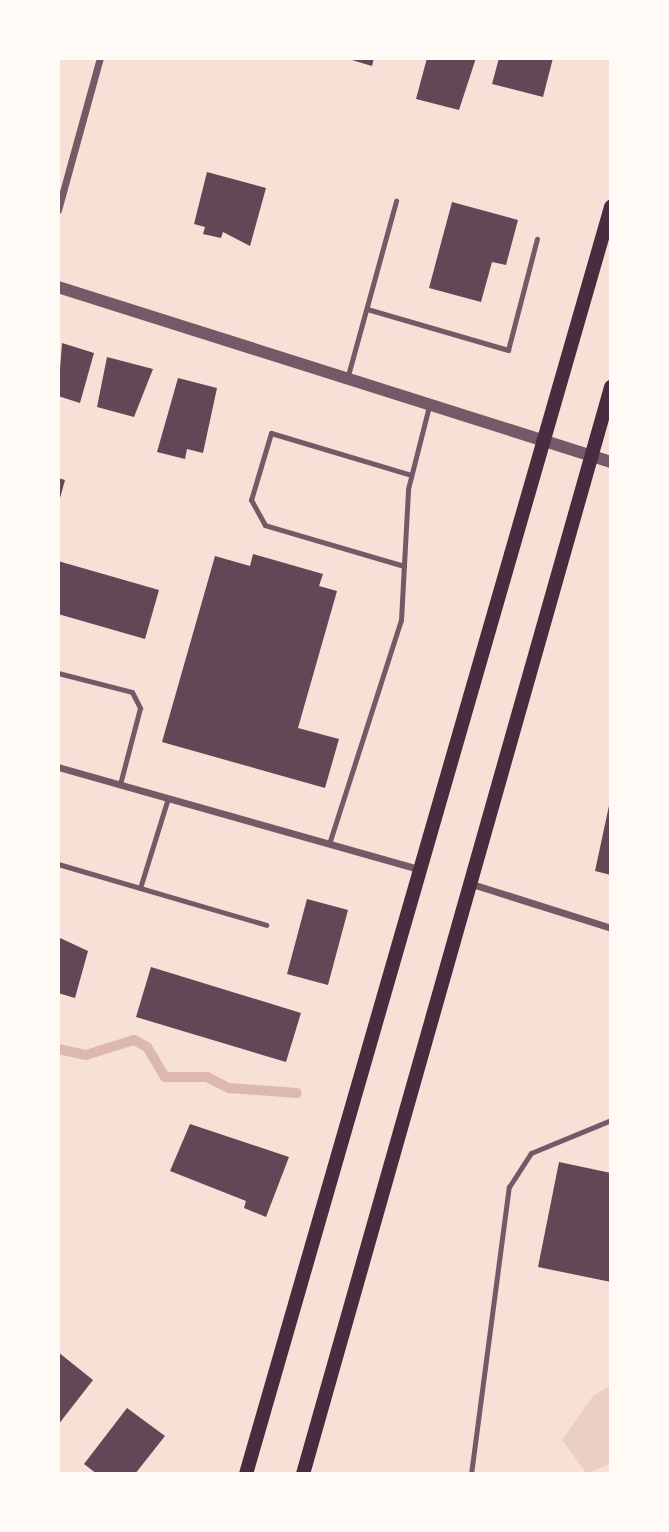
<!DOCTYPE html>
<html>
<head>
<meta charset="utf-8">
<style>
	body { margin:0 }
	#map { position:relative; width:669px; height:1532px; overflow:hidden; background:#f7e1d7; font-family:Helvetica,sans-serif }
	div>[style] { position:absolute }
	.green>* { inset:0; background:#ebcfc5 }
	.stream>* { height:10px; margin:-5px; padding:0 5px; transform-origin:5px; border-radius:5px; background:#dcb8b0 }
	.building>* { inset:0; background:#644757 }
	.service>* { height:5px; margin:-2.5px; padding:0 2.5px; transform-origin:2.5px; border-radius:2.5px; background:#755966 }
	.minor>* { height:7px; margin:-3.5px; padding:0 3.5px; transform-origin:3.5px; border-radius:3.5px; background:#755966 }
	.tertiary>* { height:12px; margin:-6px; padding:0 6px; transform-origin:6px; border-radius:6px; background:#755966 }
	.secondary>* { height:14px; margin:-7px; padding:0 7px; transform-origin:7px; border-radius:7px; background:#4a2c40 }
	span { translate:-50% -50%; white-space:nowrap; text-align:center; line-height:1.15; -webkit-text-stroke:7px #fffaf5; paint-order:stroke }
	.frame { position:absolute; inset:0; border:60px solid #fffaf5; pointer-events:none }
</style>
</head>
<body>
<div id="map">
	<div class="green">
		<div style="clip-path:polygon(611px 1385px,611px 1463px,587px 1474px,562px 1440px,593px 1396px)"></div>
	</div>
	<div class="stream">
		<div style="left:58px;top:1049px;width:29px;rotate:12deg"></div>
		<div style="left:86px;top:1055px;width:50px;rotate:-17.4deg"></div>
		<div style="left:134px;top:1040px;width:15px;rotate:28deg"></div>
		<div style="left:147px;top:1047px;width:35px;rotate:59deg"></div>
		<div style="left:165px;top:1077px;width:42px"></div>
		<div style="left:207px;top:1077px;width:25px;rotate:27deg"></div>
		<div style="left:229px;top:1088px;width:68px;rotate:4.2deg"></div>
	</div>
	<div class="building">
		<div style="clip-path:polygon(345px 58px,374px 58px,372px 66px)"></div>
		<div style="clip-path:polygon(427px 58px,476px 58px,459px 110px,416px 99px)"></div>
		<div style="clip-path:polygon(499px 58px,553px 58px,543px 97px,492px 84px)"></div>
		<div style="clip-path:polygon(207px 172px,266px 188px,250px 246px,223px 232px,221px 238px,203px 234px,205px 227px,194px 224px)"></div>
		<div style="clip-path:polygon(452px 202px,518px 220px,506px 265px,492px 262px,481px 302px,429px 288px)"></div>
		<div style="clip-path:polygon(62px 343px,94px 353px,80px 403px,58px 396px)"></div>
		<div style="clip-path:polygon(107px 357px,153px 369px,134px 417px,97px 407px)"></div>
		<div style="clip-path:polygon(178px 378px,217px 388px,203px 453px,187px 449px,185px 459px,157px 452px)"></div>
		<div style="clip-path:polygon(58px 478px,65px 480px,59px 502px,58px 502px)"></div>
		<div style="clip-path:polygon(253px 554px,323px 574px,319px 586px,337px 591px,298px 728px,339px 739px,325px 788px,162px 742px,215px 556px,250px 566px)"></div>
		<div style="clip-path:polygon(58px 561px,159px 590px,145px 639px,58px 614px)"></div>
		<div style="clip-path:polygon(610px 801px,611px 801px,611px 875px,595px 871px)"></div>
		<div style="clip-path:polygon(307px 899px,348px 910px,328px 985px,287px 974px)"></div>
		<div style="clip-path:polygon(58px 937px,88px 951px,75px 998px,58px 993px)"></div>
		<div style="clip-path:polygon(151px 967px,301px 1013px,286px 1062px,136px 1017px)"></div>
		<div style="clip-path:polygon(190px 1124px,289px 1157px,266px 1217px,244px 1208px,246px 1201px,170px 1171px)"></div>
		<div style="clip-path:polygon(559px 1162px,611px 1173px,611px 1282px,538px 1267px)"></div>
		<div style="clip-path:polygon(58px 1352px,93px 1380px,58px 1425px)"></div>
		<div style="clip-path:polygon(127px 1408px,165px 1436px,135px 1474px,97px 1474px,84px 1464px)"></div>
	</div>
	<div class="service">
		<div style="left:367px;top:309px;width:147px;rotate:16.2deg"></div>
		<div style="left:508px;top:350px;width:115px;rotate:-75.4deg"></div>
		<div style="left:347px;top:379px;width:185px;rotate:-74.6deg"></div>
		<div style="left:404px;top:566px;width:145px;rotate:-163.6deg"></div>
		<div style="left:265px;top:525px;width:29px;rotate:-119deg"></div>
		<div style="left:251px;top:500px;width:70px;rotate:-73.4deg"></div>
		<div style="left:271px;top:433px;width:146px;rotate:16.7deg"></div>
		<div style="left:58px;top:673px;width:76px;rotate:14.4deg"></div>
		<div style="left:132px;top:692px;width:18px;rotate:63deg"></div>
		<div style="left:140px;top:708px;width:79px;rotate:104.7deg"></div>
		<div style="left:329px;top:844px;width:235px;rotate:-72.2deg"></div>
		<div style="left:401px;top:620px;width:131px;rotate:-86.9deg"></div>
		<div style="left:408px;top:489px;width:86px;rotate:-75.8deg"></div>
		<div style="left:58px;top:864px;width:217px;rotate:16.3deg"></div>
		<div style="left:140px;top:888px;width:94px;rotate:-72.7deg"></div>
		<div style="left:471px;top:1474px;width:290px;rotate:-82.5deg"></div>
		<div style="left:509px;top:1187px;width:40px;rotate:-57.1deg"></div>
		<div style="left:531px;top:1153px;width:87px;rotate:-22.4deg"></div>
	</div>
	<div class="minor">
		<div style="left:58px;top:210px;width:158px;rotate:-74.6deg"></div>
		<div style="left:58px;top:767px;width:377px;rotate:15.8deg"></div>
		<div style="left:475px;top:885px;width:143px;rotate:17.5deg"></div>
	</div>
	<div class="tertiary">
		<div style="left:58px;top:287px;width:580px;rotate:17.56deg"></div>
	</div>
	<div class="secondary">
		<div style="left:246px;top:1474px;width:1319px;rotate:-73.93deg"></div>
		<div style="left:303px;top:1474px;width:1130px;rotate:-74.18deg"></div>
	</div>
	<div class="frame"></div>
</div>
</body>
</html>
